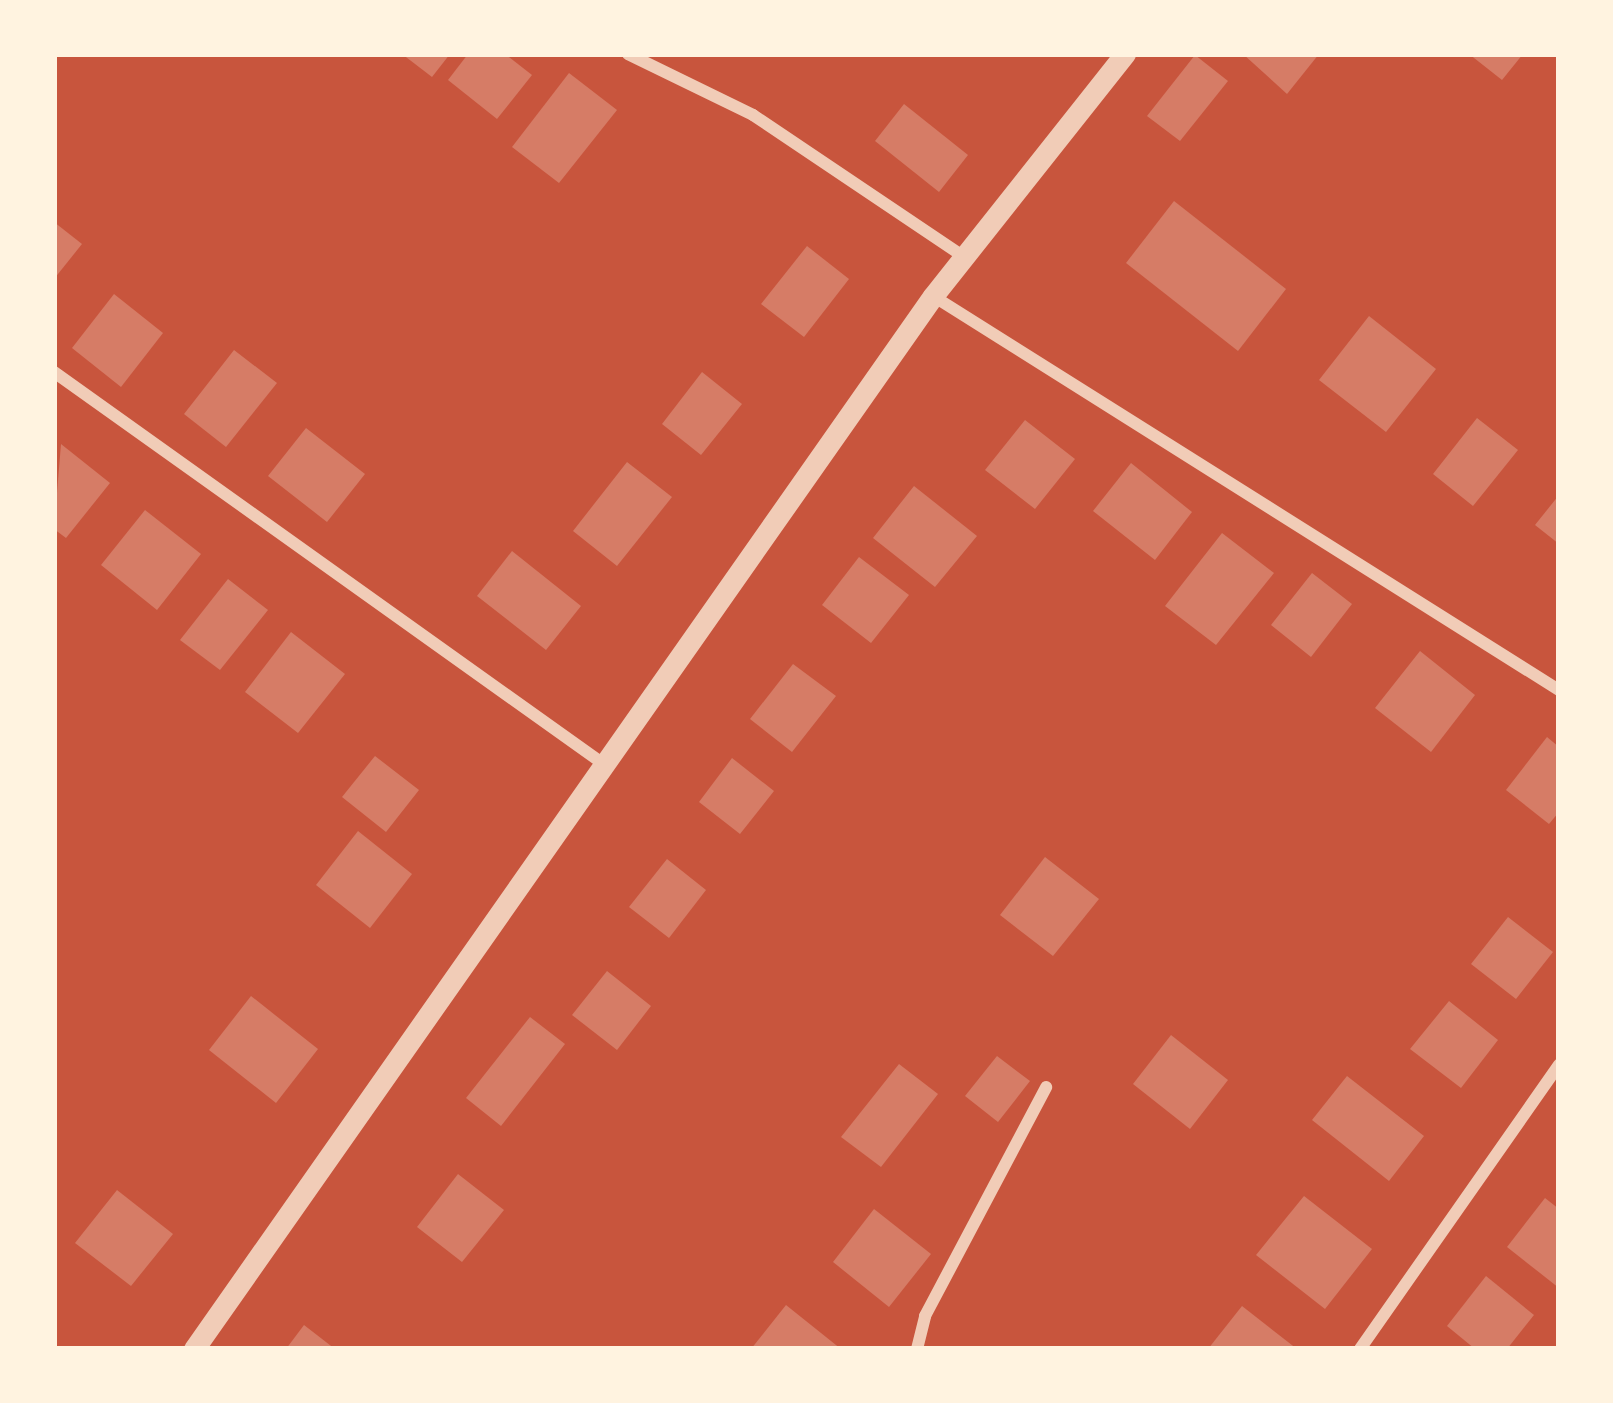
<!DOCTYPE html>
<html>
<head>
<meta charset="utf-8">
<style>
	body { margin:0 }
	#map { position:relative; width:1613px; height:1403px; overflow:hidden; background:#c8553d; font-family:"Nunito Sans",sans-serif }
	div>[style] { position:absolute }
	.building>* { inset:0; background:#d67c66 }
	.minor>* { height:12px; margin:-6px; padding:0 6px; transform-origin:6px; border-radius:6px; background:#f1ccb7 }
	.tertiary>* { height:21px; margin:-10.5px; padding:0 10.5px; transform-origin:10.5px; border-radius:10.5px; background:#f1ccb7 }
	span { translate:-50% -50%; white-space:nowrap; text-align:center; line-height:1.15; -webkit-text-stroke:10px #fff3e0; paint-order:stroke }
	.frame { position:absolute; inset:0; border:57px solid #fff3e0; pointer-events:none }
</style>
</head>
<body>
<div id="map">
	<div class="building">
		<div style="clip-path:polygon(402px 54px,450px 54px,432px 77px)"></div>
		<div style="clip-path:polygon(468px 54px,505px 54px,532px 75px,497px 119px,448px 80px)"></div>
		<div style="clip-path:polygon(1243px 54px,1319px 54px,1287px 94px)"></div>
		<div style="clip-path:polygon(1469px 54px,1523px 54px,1502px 80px)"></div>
		<div style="clip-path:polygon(1195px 55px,1228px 81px,1180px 141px,1147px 116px)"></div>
		<div style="clip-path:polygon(569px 73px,617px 110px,559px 183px,512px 147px)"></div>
		<div style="clip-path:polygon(904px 104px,968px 155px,939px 192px,875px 141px)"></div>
		<div style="clip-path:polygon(1174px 201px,1286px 289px,1238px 351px,1126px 263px)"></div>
		<div style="clip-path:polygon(54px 222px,82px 244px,54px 279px)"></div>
		<div style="clip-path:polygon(807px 246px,849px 279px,804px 337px,761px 304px)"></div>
		<div style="clip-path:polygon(114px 294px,163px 333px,121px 387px,72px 348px)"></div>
		<div style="clip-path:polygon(1369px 316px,1436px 369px,1386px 432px,1319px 380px)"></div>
		<div style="clip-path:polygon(234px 350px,277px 383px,226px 447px,184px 414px)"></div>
		<div style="clip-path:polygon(702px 372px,742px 404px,701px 455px,662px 424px)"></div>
		<div style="clip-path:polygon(1477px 418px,1518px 450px,1473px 506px,1433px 474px)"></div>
		<div style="clip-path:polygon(1025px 420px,1075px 459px,1035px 509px,985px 470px)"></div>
		<div style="clip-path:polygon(306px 428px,365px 474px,327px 522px,268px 476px)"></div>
		<div style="clip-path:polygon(61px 444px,110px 483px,66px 538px,54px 529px)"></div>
		<div style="clip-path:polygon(627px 462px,672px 497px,617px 566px,573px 531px)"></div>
		<div style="clip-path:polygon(1131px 463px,1192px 512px,1155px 560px,1093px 511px)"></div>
		<div style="clip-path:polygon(914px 486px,977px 536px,935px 587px,873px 538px)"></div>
		<div style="clip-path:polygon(1559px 495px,1559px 544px,1535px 525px)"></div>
		<div style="clip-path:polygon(145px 510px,201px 554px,157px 610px,101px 565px)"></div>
		<div style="clip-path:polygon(1222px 533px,1274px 573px,1216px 645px,1165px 606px)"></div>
		<div style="clip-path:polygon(512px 551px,581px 606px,546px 650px,477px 596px)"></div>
		<div style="clip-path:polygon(859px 557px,909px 595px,871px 643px,822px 605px)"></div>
		<div style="clip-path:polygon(1312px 573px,1352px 604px,1311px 657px,1271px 625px)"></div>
		<div style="clip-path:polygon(228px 579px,268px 610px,220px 670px,180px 640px)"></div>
		<div style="clip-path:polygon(291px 632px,345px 674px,298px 733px,245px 692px)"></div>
		<div style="clip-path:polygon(1420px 651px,1475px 695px,1431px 752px,1375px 708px)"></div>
		<div style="clip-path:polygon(793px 664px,836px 696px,792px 752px,750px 719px)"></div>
		<div style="clip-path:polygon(1547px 737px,1559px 747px,1559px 812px,1549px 824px,1506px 790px)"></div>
		<div style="clip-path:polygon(375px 756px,419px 790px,386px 832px,342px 797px)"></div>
		<div style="clip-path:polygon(732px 758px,774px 791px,740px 834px,699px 802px)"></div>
		<div style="clip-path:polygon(358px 831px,412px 874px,370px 928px,316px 885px)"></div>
		<div style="clip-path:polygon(1045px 857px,1099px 899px,1053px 956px,1000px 915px)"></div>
		<div style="clip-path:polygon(667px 859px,706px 890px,669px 938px,629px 907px)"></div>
		<div style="clip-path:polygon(1508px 917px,1553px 952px,1516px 999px,1471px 964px)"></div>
		<div style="clip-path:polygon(607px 971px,651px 1006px,617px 1050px,572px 1015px)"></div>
		<div style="clip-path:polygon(251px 996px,318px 1049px,276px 1103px,209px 1050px)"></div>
		<div style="clip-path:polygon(1449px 1001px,1498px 1040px,1461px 1088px,1410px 1049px)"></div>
		<div style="clip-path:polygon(530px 1017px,565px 1044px,501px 1126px,466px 1098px)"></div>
		<div style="clip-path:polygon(1171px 1035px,1228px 1080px,1190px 1129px,1133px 1084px)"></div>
		<div style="clip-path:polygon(997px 1056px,1030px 1081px,998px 1122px,965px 1096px)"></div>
		<div style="clip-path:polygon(899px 1064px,938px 1094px,881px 1167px,841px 1137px)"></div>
		<div style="clip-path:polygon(1347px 1076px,1424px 1136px,1389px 1181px,1312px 1120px)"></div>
		<div style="clip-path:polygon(458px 1174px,504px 1210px,462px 1262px,417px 1227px)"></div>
		<div style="clip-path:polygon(117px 1190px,173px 1234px,131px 1286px,75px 1243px)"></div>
		<div style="clip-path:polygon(1304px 1196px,1372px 1249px,1325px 1309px,1256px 1255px)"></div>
		<div style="clip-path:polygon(1545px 1198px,1559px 1209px,1559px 1288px,1507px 1247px)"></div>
		<div style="clip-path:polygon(874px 1209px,931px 1254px,889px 1307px,833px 1262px)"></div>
		<div style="clip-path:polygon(1486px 1276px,1534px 1315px,1507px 1349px,1475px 1349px,1447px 1326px)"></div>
		<div style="clip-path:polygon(786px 1305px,841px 1349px,751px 1349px)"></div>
		<div style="clip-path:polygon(1242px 1306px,1297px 1349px,1208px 1349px)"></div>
		<div style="clip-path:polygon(304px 1325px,335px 1349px,286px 1349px)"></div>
	</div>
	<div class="minor">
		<div style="left:628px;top:54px;width:139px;rotate:26deg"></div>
		<div style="left:753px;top:115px;width:254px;rotate:33.9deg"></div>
		<div style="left:933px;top:296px;width:740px;rotate:32.19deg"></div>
		<div style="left:54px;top:372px;width:677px;rotate:35.5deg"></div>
		<div style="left:917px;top:1349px;width:34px;rotate:-76deg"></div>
		<div style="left:925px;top:1316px;width:259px;rotate:-62.1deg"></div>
		<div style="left:1360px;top:1349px;width:347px;rotate:-55deg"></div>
	</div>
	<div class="tertiary">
		<div style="left:194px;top:1349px;width:1286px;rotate:-54.94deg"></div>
		<div style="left:933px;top:296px;width:309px;rotate:-51.6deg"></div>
	</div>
	<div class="frame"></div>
</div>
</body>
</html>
